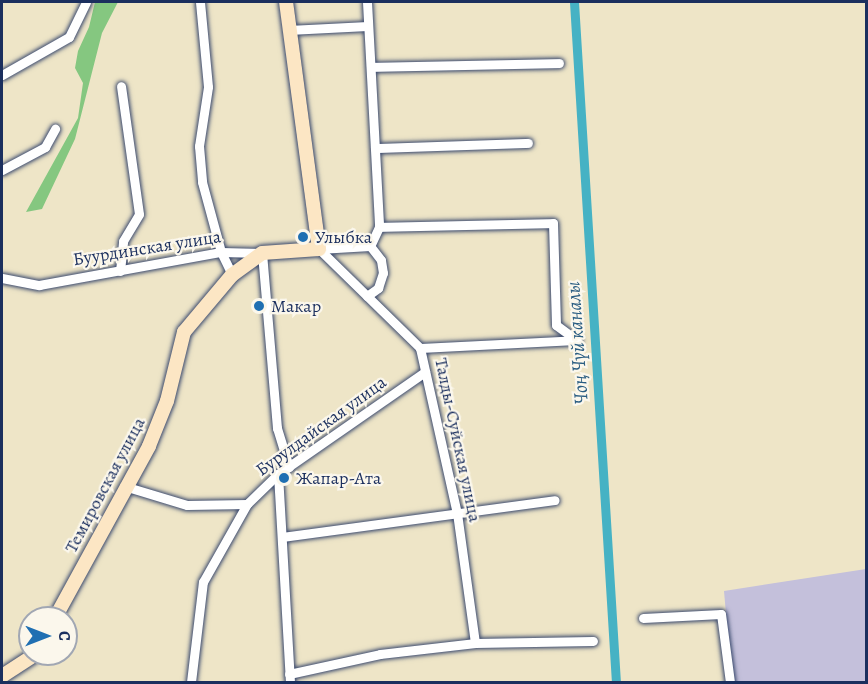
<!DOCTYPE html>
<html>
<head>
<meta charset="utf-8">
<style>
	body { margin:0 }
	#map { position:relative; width:868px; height:684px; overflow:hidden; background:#eee5c7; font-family:Alegreya,serif }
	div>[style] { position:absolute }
	.industrial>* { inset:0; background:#c4c0db }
	.green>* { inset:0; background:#85c780 }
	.canal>* { height:9px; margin:-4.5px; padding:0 4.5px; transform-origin:4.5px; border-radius:4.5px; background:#46b2c4 }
	.roads { filter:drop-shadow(0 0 2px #3b4a6e) drop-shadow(0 0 2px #3b4a6e) }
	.street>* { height:9px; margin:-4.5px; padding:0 4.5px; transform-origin:4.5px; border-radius:4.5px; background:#fff }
	.secondary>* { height:14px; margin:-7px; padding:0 7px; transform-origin:7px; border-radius:7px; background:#fce6c4 }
	.dots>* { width:16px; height:16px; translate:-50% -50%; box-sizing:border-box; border:3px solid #fbf7ec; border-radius:50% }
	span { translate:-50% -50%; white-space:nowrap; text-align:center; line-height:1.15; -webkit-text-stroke:4.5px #fbf7ec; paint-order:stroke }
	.poi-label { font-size:18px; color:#1b2f5e }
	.left { translate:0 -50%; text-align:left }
	.street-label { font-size:18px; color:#1b2f5e }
	.water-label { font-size:20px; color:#2a5d82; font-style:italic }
	.frame { position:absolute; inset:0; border:3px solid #1b2f5e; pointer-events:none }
	.north { position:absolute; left:18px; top:606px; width:60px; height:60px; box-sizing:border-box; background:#fbf7ec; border:2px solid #a1a7b3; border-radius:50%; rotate:90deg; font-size:16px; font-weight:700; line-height:24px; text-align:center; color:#1b2f5e }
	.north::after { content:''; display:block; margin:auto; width:21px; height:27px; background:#1f6fb2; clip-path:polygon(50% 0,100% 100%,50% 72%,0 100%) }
</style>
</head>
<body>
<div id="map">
	<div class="industrial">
		<div style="clip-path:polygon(866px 569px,866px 682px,732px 682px,724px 591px)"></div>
	</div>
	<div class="green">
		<div style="clip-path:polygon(95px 2px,118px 2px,102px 33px,75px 139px,42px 209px,26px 212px,78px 118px,83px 83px,75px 68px,78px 51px,89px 27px)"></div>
	</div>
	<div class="canal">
		<div style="left:574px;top:2px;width:681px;rotate:86.47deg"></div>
	</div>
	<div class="roads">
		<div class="street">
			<div style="left:200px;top:2px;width:85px;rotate:84.6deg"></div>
			<div style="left:208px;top:87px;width:60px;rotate:98.7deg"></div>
			<div style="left:199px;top:146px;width:36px;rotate:85deg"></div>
			<div style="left:202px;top:182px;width:73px;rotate:74.8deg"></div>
			<div style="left:221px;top:252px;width:25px;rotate:64deg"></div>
			<div style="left:367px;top:2px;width:225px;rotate:86.9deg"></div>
			<div style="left:379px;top:227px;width:21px;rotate:115deg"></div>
			<div style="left:288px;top:30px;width:80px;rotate:-2.9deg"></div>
			<div style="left:371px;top:67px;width:188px;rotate:-1.2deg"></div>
			<div style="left:2px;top:75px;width:77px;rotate:-29.6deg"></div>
			<div style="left:69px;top:37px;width:39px;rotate:-64deg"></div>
			<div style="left:375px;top:148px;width:153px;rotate:-1.9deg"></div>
			<div style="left:2px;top:170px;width:49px;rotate:-28.1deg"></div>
			<div style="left:45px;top:147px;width:21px;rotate:-61deg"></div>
			<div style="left:379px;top:227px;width:174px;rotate:-1.3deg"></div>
			<div style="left:553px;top:223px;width:102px;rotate:88.3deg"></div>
			<div style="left:556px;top:325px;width:26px;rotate:36deg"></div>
			<div style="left:319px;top:249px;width:141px;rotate:44.4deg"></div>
			<div style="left:420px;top:348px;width:169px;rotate:77.4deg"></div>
			<div style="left:457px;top:513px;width:131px;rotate:82.1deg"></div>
			<div style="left:319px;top:249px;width:51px;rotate:-3.4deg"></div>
			<div style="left:120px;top:271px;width:30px;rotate:-84deg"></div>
			<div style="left:123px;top:241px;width:31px;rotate:-59deg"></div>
			<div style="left:139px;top:214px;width:129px;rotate:-98deg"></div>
			<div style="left:2px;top:278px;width:38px;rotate:11deg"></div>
			<div style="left:39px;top:285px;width:185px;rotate:-10.3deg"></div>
			<div style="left:221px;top:252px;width:41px;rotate:1.4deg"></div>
			<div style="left:262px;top:253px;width:176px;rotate:85.1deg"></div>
			<div style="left:277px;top:428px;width:41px;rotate:72.9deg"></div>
			<div style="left:367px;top:296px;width:14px;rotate:-36deg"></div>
			<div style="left:378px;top:288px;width:16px;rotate:-72deg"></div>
			<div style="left:383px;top:273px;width:13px;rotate:-99deg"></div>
			<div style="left:381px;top:260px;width:18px;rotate:-128deg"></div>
			<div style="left:420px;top:348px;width:156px;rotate:-2.9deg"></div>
			<div style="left:278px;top:474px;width:208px;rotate:86.7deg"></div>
			<div style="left:124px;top:486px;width:66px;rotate:16.8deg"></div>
			<div style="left:187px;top:505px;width:60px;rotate:-1deg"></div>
			<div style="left:282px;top:537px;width:275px;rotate:-7.7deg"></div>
			<div style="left:643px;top:618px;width:78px;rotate:-2.9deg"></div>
			<div style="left:721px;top:614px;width:69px;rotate:82.5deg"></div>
			<div style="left:289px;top:674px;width:93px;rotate:-12.4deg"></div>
			<div style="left:380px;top:654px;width:96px;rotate:-6.6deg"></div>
			<div style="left:475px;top:643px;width:118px;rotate:-1deg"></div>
			<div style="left:191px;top:682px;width:101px;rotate:-83.2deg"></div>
			<div style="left:203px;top:582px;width:90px;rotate:-60.6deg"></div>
			<div style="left:247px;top:504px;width:43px;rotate:-44.1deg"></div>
			<div style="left:278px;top:474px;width:179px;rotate:-34.8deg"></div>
		</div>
		<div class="secondary">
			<div style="left:55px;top:618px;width:196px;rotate:-61.3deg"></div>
			<div style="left:149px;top:446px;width:48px;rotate:-68.2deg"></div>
			<div style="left:167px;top:401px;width:71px;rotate:-76.2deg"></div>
			<div style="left:184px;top:332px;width:75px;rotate:-49.9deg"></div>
			<div style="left:232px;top:275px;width:37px;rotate:-36deg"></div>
			<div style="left:262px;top:253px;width:57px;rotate:-4deg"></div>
			<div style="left:319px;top:249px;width:249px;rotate:-97.6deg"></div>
			<div style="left:2px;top:676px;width:40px;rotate:-32.9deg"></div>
		</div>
	</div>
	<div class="dots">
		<div style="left:303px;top:237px;background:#1f6fb2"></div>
		<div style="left:259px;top:306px;background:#1f6fb2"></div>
		<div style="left:284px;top:478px;background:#1f6fb2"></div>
	</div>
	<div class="poi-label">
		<span class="left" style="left:315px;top:237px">Улыбка</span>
		<span class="left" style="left:271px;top:306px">Макар</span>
		<span class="left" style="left:296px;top:478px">Жапар-Ата</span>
	</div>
	<div class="street-label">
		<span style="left:147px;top:248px;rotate:-9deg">Буурдинская улица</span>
		<span style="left:321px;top:426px;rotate:-36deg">Бурулдайская улица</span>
		<span style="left:458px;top:440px;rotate:78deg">Талды-Суйская улица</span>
		<span style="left:105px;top:485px;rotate:-62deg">Темировская улица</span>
	</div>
	<div class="water-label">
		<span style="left:577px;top:343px;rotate:-94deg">Чоң Чүй каналы</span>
	</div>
	<div class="frame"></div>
	<div class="north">С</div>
</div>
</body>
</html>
